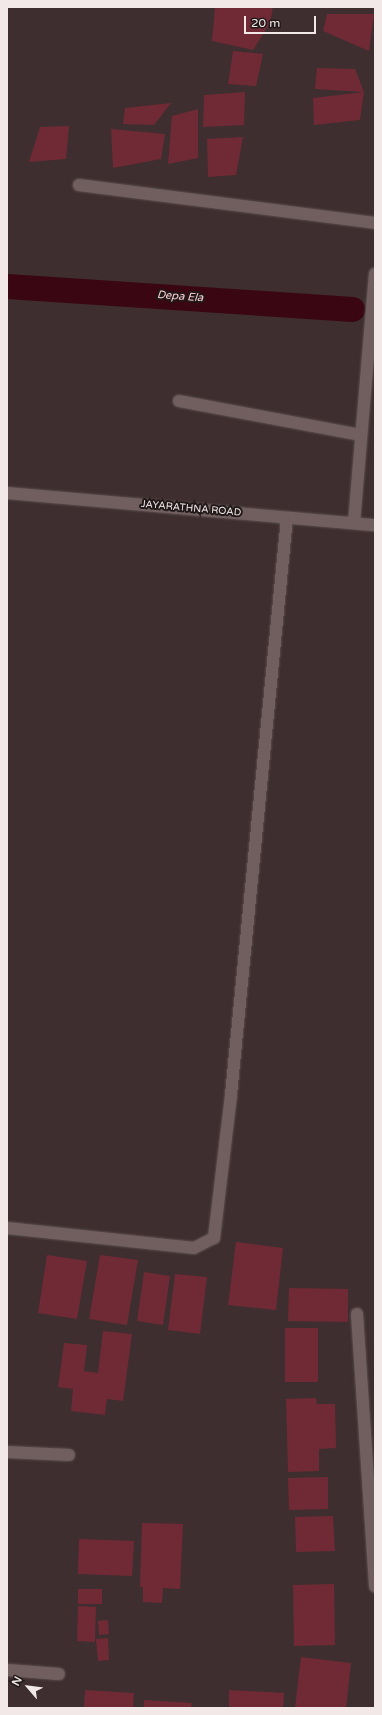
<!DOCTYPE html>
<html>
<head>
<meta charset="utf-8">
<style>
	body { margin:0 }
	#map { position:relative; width:382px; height:1715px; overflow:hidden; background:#3e2e2f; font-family:"Varela Round",sans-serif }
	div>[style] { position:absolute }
	.canal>* { height:25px; margin:-12.5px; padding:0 12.5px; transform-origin:12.5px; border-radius:12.5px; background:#3a0612 }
	.building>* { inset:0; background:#702a35 }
	.roads { filter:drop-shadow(0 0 1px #5a4d4d) drop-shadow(0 0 1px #5a4d4d) }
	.minor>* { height:12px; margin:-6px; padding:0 6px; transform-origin:6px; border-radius:6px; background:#715f60 }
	span { translate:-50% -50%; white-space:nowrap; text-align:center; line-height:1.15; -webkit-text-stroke:4px #201819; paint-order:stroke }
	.street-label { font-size:10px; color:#f2e8e8 }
	.water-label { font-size:11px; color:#fed0d4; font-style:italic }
	.frame { position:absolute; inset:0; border:8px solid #f2e8e8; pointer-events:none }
	.north { position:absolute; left:8px; top:1667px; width:40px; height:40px; -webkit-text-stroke:3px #201819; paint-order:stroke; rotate:298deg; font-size:11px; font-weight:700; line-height:16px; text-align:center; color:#f2e8e8 }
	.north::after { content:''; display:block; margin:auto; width:14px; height:18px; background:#f2e8e8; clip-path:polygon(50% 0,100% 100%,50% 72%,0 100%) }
	.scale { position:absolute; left:244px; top:16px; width:72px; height:18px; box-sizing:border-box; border:2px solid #f2e8e8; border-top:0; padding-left:5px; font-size:12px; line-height:14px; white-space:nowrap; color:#f2e8e8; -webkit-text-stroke:3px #201819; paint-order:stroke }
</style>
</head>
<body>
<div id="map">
	<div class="canal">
		<div style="left:7px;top:286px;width:346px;rotate:3.8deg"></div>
	</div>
	<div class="building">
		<div style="clip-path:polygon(215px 7px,273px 7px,270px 23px,253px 50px,212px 41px)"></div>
		<div style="clip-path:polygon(327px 14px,374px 14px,369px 51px,323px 31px)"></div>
		<div style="clip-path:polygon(233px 51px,263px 54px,256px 86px,228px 84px)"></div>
		<div style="clip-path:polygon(317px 68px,355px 69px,364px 92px,360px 120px,314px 125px,313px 98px,364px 92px,315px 89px)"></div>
		<div style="clip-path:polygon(245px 92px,244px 125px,203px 127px,204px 95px)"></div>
		<div style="clip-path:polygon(171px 103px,154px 125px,123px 124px,125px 108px)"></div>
		<div style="clip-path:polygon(198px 109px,198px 158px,168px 164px,172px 116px)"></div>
		<div style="clip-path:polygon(69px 126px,66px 159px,29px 162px,40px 127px)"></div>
		<div style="clip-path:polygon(111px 129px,165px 134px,161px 159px,113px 168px)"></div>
		<div style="clip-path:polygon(243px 137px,236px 175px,208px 177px,207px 139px)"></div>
		<div style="clip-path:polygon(236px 1242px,283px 1248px,276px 1310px,228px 1305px)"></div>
		<div style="clip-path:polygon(47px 1255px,87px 1261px,77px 1319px,38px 1313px)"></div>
		<div style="clip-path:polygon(100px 1255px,138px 1260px,127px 1325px,89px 1319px)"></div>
		<div style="clip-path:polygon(144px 1272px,170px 1276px,163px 1325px,137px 1321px)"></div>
		<div style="clip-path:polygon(175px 1274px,207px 1277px,200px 1334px,168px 1330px)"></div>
		<div style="clip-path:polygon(289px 1288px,348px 1289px,348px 1322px,288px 1321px)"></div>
		<div style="clip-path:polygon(285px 1328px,318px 1328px,318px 1382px,285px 1382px)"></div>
		<div style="clip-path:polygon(103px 1331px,132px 1334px,123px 1401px,107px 1399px,105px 1415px,71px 1411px,73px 1389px,58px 1387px,64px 1343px,87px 1345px,84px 1371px,98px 1373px)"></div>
		<div style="clip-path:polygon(316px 1398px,317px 1404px,335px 1404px,336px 1448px,319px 1449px,319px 1471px,288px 1472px,286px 1399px)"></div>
		<div style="clip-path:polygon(328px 1477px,328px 1509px,289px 1510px,288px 1478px)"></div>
		<div style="clip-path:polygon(333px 1516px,335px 1551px,296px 1552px,295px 1517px)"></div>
		<div style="clip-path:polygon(142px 1523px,183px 1524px,180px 1589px,163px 1588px,162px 1603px,143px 1602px,143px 1587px,140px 1587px)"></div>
		<div style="clip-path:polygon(79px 1539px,134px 1541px,132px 1576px,78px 1574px)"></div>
		<div style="clip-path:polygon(334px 1584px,335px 1645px,294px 1646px,293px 1585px)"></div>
		<div style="clip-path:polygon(78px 1589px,102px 1589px,102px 1604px,78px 1604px)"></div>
		<div style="clip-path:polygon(78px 1606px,96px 1607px,95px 1642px,77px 1641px)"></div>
		<div style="clip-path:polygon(108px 1620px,109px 1634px,99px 1635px,98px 1621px)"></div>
		<div style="clip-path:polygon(108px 1638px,109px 1660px,98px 1661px,96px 1639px)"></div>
		<div style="clip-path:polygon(301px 1657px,351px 1663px,346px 1708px,295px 1708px)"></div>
		<div style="clip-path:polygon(85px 1690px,134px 1693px,133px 1708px,84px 1708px)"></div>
		<div style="clip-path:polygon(229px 1690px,284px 1693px,283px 1708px,229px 1708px)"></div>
		<div style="clip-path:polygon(144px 1700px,192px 1703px,191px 1708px,144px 1708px)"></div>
	</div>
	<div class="roads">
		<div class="minor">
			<div style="left:79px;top:185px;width:298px;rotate:7.3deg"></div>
			<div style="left:179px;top:401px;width:185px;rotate:10.6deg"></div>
			<div style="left:7px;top:493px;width:369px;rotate:5deg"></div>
			<div style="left:354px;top:523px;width:250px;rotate:-85.2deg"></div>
			<div style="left:7px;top:1228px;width:188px;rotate:6.1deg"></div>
			<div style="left:194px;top:1248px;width:22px;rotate:-27deg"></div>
			<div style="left:214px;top:1238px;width:144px;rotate:-83.2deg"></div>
			<div style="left:231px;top:1095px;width:580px;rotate:-84.46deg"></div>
			<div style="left:357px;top:1314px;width:273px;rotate:86.2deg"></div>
			<div style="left:7px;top:1452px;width:62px;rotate:2.8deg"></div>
			<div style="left:7px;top:1670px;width:52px;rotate:4.4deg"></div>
		</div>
	</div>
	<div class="street-label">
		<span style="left:191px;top:509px;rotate:5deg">JAYARATHNA ROAD</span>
	</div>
	<div class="water-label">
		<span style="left:180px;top:297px;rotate:4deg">Depa Ela</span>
	</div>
	<div class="frame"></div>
	<div class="north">N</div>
	<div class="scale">20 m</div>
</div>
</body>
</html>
